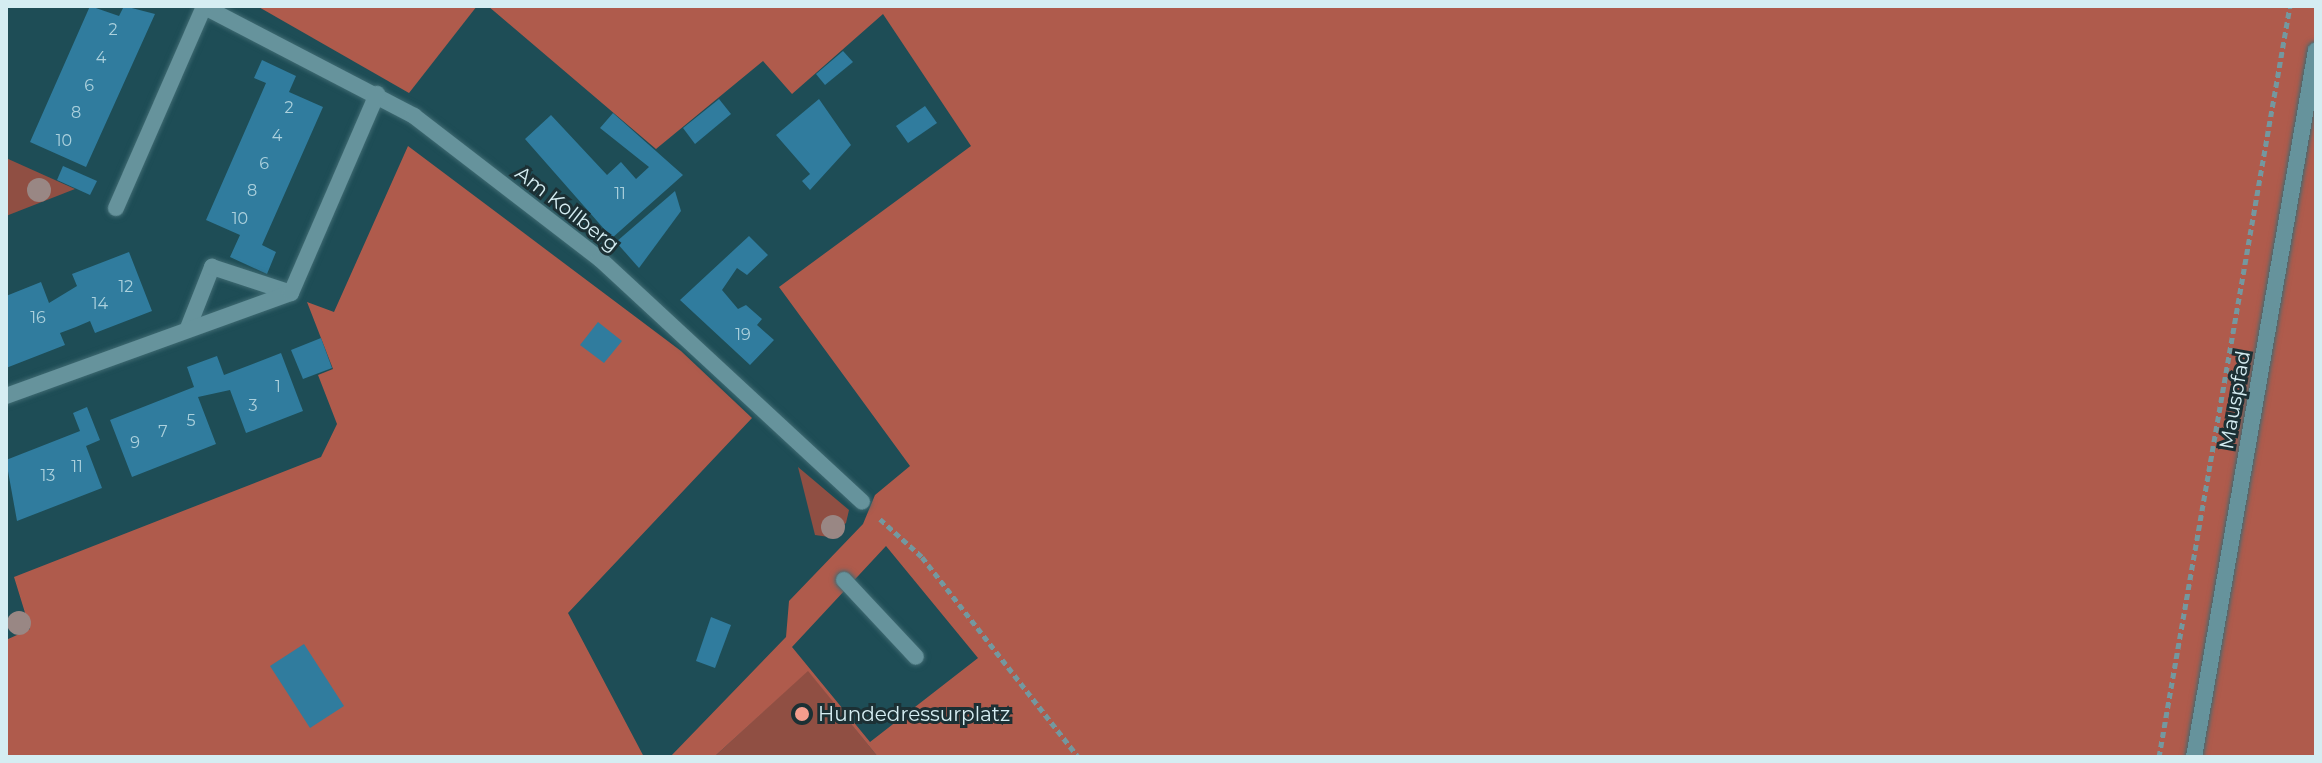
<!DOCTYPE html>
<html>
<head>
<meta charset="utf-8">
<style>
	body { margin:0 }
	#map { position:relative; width:2322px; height:763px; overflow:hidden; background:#1e4d56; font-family:Montserrat,sans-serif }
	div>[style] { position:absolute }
	.green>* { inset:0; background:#904f43 }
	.forest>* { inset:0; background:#af5b4c }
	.building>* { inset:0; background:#307c9e }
	.path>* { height:5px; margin-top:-2.5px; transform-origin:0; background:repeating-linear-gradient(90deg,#74989f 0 6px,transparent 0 10px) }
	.roads { filter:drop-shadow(0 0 2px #3f6a72) drop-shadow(0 0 2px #3f6a72) }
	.service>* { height:16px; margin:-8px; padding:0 8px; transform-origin:8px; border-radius:8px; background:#66939c }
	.minor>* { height:16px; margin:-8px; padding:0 8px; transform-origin:8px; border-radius:8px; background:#66939c }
	.tertiary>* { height:16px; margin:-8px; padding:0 8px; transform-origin:8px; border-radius:8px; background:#66939c }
	.trees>* { width:24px; height:24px; margin:-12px; border-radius:50%; background:#998784 }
	.dots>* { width:22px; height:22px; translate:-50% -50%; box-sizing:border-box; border:4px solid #1c3034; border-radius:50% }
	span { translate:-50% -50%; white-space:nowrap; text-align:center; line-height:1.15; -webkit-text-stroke:6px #1c3034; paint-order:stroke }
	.number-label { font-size:16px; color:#acd1dd }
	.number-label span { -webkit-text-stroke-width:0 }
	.street-label { font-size:20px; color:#d5edf2 }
	.poi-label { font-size:20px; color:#d5edf2 }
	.left { translate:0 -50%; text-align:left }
	.frame { position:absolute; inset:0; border:8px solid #d5edf2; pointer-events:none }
</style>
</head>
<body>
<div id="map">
	<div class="green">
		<div style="clip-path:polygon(6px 158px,75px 189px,6px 216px)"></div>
		<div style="clip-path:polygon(798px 467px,849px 510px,846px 523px,829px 537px,815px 535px)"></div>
		<div style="clip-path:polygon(808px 670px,878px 757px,714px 757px)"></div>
	</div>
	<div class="forest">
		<div style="clip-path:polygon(257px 6px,477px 6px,409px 93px)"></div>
		<div style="clip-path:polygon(evenodd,488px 6px,2316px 6px,2316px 757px,878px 757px,808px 671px,714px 757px,670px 757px,786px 637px,789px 601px,863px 524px,875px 495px,910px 466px,779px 287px,971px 146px,883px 14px,792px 94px,763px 61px,656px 149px,488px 6px,886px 546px,978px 658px,870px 742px,792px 647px,886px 546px)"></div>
		<div style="clip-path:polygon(408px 146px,681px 351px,752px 418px,568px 613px,644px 757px,6px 757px,6px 640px,30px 629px,14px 577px,321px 457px,337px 424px,318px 375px,333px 369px,307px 302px,334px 312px)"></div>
	</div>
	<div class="building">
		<div style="clip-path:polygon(90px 6px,119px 16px,124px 6px,155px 14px,86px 167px,30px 142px)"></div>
		<div style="clip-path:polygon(843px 51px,853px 62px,825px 85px,816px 74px)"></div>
		<div style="clip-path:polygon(262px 60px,296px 76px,289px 92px,323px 107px,262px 245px,276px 252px,267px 274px,230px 257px,240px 235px,206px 220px,266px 83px,254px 78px)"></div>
		<div style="clip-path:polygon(719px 99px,731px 114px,695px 144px,683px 128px)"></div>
		<div style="clip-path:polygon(819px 99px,851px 145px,810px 190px,802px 181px,810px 174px,776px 135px)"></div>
		<div style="clip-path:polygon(925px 106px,937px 123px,908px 143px,896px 126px)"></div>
		<div style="clip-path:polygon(613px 113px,683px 175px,612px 238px,525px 139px,551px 115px,607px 175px,621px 162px,636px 179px,649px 167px,600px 128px)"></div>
		<div style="clip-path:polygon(63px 166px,97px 181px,90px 195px,57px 180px)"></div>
		<div style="clip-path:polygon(675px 191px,681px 211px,639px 268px,616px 242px)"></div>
		<div style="clip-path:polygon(749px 236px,768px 255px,747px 275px,737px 268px,722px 290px,738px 309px,746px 305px,762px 319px,757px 325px,774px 340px,750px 365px,680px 300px)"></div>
		<div style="clip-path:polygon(129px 252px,152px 311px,95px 333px,90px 321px,76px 327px,60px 333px,65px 345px,6px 368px,6px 296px,41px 282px,49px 303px,77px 286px,72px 274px)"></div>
		<div style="clip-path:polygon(598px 322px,622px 341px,604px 363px,580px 345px)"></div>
		<div style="clip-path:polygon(321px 338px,332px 368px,303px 379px,291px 350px)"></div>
		<div style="clip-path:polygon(281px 353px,303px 411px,246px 433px,230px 390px,198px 397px,216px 444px,132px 477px,110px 420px,194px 387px,187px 367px,217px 356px,224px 375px)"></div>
		<div style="clip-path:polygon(87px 407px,100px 440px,86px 446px,102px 488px,17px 521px,6px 460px,80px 431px,73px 413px)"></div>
		<div style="clip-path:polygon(711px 617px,731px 625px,715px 668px,696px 661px)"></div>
		<div style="clip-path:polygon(304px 644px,344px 706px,310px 728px,270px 666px)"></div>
	</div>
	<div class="path">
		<div style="left:880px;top:519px;width:57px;rotate:42.1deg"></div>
		<div style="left:922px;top:557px;width:254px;rotate:52deg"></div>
		<div style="left:2159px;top:757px;width:762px;rotate:-80.11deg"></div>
	</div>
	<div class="roads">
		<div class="service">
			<div style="left:844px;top:580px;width:105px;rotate:46.9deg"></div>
		</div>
		<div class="minor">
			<div style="left:203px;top:6px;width:238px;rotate:27.5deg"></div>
			<div style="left:414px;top:116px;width:235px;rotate:37.6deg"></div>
			<div style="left:600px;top:259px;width:357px;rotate:42.8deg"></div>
			<div style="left:116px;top:208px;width:219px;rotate:-66.4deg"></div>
			<div style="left:188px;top:328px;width:66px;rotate:-68.5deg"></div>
			<div style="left:212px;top:267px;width:83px;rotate:18.2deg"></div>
			<div style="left:6px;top:396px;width:303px;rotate:-19.9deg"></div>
			<div style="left:291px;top:293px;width:217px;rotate:-66.6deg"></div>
		</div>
		<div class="tertiary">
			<div style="left:2194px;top:757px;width:717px;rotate:-80.21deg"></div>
		</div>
	</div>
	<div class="trees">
		<div style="left:39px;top:190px"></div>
		<div style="left:833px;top:527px"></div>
		<div style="left:19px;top:623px"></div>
	</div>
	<div class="dots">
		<div style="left:802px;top:714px;background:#f49d8d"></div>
	</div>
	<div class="number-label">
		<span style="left:113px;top:30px">2</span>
		<span style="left:101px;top:58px">4</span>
		<span style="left:89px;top:86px">6</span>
		<span style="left:289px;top:108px">2</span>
		<span style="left:76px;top:113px">8</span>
		<span style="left:277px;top:136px">4</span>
		<span style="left:64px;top:141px">10</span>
		<span style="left:264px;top:164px">6</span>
		<span style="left:252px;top:191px">8</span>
		<span style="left:620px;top:194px">11</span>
		<span style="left:240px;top:219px">10</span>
		<span style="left:126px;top:287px">12</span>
		<span style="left:100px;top:304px">14</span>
		<span style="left:38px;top:318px">16</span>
		<span style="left:743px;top:335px">19</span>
		<span style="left:278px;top:387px">1</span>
		<span style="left:253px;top:406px">3</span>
		<span style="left:191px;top:421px">5</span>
		<span style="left:163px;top:432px">7</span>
		<span style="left:135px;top:443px">9</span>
		<span style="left:77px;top:467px">11</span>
		<span style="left:48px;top:476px">13</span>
	</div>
	<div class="street-label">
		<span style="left:567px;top:209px;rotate:38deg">Am Kollberg</span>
		<span style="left:2235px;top:400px;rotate:-80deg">Mauspfad</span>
	</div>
	<div class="poi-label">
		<span class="left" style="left:818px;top:714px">Hundedressurplatz</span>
	</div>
	<div class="frame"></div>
</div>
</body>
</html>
